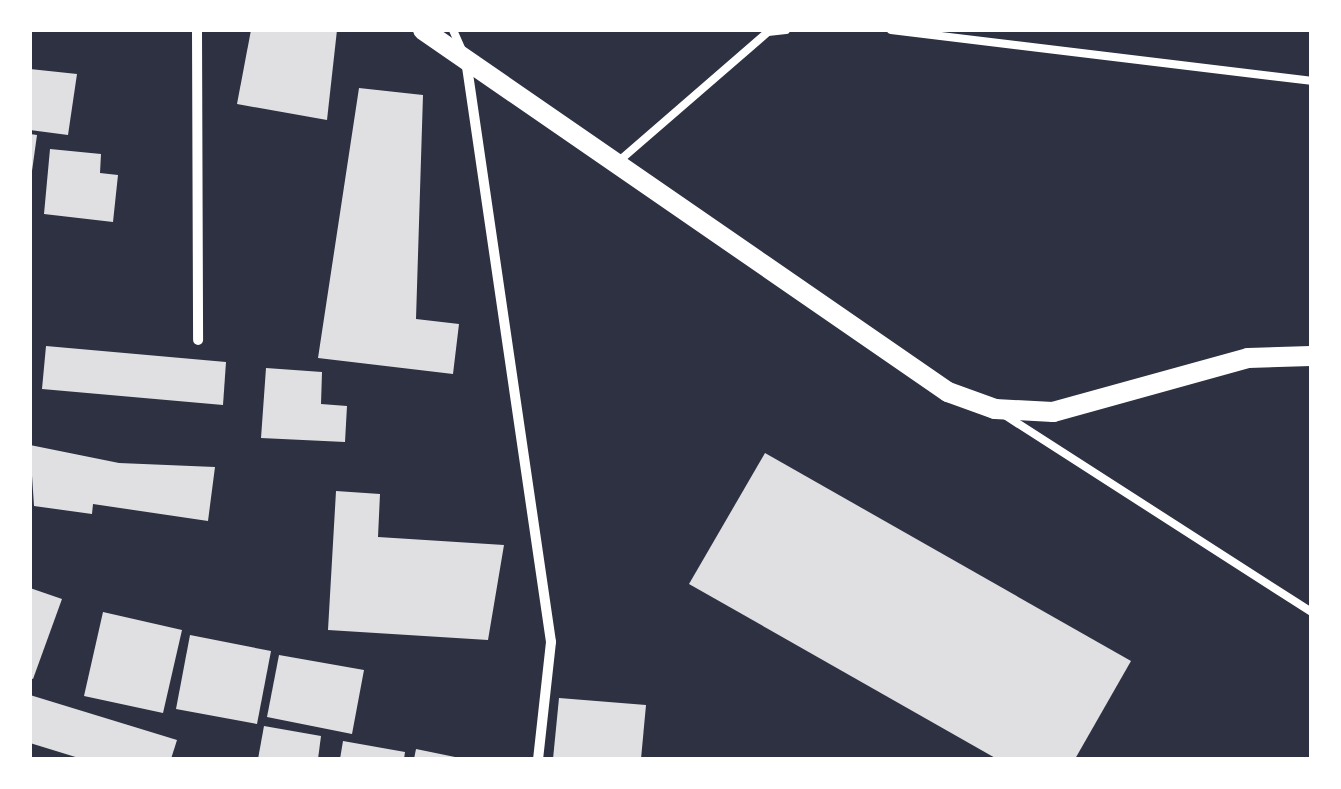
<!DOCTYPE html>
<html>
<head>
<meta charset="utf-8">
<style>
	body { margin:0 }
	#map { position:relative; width:1341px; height:789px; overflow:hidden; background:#2d3142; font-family:Merriweather,serif }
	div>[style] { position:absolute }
	.building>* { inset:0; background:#e0e0e3 }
	.service>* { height:8px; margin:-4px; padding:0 4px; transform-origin:4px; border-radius:4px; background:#fff }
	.minor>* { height:10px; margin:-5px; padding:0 5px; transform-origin:5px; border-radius:5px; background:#fff }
	.secondary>* { height:20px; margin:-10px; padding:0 10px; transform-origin:10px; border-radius:10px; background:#fff }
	span { translate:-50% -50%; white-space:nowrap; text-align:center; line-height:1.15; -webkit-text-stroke:10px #fff; paint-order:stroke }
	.frame { position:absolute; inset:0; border:32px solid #fff; pointer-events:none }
</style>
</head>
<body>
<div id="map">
	<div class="building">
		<div style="clip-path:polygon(251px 30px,337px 30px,327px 120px,237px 104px)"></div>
		<div style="clip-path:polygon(30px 69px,77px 74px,68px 135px,30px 130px)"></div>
		<div style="clip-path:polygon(359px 88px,423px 95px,416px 319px,459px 324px,453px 374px,318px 358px)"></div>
		<div style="clip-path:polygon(30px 134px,37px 135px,32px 171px,30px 171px)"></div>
		<div style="clip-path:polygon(50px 149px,101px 154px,100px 173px,118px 175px,113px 222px,44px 214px)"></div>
		<div style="clip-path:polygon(46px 346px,226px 362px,223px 405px,42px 389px)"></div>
		<div style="clip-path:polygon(266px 368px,322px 372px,321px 404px,347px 406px,345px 442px,261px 438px)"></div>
		<div style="clip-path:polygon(30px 445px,119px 463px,215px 467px,208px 521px,93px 504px,92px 514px,34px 506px)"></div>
		<div style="clip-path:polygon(765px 453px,1131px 661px,1075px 759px,997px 759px,689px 584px)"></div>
		<div style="clip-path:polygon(336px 491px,380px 494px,378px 537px,504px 545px,488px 640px,328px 630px)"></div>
		<div style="clip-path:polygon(30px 588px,62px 599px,33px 679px,30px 678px)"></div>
		<div style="clip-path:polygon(103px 612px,182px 630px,163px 713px,84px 696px)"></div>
		<div style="clip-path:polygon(190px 635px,271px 651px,257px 724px,176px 709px)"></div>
		<div style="clip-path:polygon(279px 655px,364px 670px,352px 734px,267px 717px)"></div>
		<div style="clip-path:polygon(30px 695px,177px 740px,171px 759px,82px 759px,30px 743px)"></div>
		<div style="clip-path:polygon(559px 698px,646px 705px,641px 759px,553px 759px)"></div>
		<div style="clip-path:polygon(264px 726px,321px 736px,318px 759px,258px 759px)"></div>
		<div style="clip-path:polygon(343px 741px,405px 752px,404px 759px,340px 759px)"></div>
		<div style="clip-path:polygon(416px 749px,455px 757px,455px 759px,414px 759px)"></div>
	</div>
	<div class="service">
		<div style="left:453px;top:30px;width:22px;rotate:66deg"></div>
		<div style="left:891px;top:30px;width:423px;rotate:6.9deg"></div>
		<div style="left:619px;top:161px;width:197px;rotate:-40.9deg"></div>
		<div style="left:768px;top:32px;width:18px;rotate:-6deg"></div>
		<div style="left:1003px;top:414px;width:366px;rotate:32.7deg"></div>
	</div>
	<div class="minor">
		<div style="left:197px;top:30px;width:310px;rotate:89.8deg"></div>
		<div style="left:466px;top:60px;width:588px;rotate:81.69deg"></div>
		<div style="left:551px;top:642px;width:118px;rotate:96.3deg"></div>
	</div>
	<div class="secondary">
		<div style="left:423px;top:30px;width:638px;rotate:34.59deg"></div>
		<div style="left:948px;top:392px;width:50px;rotate:19.9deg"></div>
		<div style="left:995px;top:409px;width:58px;rotate:3deg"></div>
		<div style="left:1053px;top:412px;width:202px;rotate:-15.5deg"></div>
		<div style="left:1248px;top:358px;width:63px;rotate:-1.8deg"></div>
	</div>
	<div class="frame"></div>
</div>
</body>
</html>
